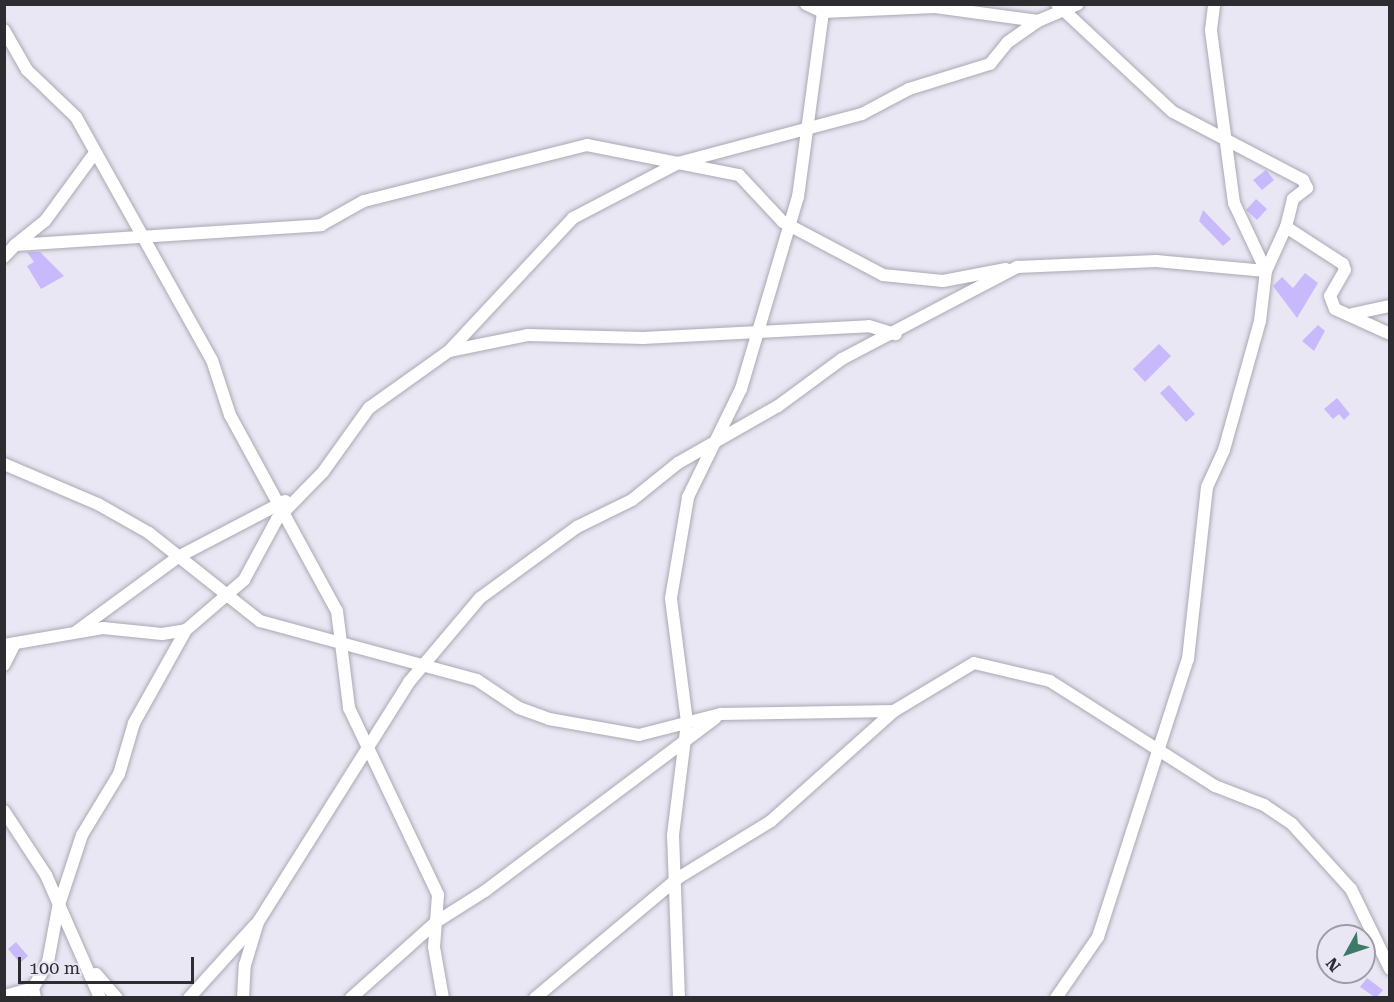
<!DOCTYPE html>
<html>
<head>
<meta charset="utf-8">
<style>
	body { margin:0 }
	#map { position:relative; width:1394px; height:1002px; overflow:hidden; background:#eae7f4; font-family:"Roboto Serif",serif }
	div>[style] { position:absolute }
	.building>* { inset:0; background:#c8b9fd }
	.roads { filter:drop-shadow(0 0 2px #aaa8b3) drop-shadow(0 0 2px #aaa8b3) }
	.minor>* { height:12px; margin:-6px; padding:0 6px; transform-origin:6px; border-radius:6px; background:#fff }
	span { translate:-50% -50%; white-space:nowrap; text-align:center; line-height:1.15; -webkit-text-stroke:5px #eae7f4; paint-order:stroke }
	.frame { position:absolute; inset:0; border:6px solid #2d2c31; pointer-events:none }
	.north { position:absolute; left:1316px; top:924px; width:60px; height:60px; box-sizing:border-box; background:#eae7f4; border:2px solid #9e9ca6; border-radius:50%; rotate:230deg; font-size:16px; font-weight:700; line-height:24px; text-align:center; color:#2d2c31 }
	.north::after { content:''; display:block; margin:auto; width:21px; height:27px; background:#3e7b67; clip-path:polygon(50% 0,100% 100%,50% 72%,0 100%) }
	.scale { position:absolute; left:18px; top:957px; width:176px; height:27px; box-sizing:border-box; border:3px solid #2d2c31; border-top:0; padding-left:8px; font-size:18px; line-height:21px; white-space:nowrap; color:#2d2c31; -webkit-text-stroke:4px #eae7f4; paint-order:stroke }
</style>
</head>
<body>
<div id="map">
	<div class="building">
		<div style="clip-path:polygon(1266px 170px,1274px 180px,1262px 190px,1253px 180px)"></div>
		<div style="clip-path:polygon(1256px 199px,1267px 209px,1257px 220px,1246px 210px)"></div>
		<div style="clip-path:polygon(1203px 210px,1231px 239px,1223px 246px,1199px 221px)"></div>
		<div style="clip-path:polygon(27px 252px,40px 252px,64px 276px,41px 289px,27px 266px,34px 262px)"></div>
		<div style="clip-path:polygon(1305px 273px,1318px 283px,1297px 318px,1273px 286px,1282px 277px,1293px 288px)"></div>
		<div style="clip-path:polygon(1318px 325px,1325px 331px,1314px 351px,1302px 341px)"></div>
		<div style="clip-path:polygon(1159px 344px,1171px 356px,1145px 382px,1133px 369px)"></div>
		<div style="clip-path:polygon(1169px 385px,1195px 414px,1186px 422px,1160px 393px)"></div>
		<div style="clip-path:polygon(1337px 398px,1350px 414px,1344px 420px,1339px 414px,1333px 419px,1324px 409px)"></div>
		<div style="clip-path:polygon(16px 942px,28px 956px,20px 963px,8px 949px)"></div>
		<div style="clip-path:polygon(1367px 978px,1383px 990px,1376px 998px,1360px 987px)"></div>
	</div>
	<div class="roads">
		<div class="minor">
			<div style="left:1057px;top:4px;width:158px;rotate:43deg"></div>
			<div style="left:1173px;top:112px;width:147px;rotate:27.6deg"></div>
			<div style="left:1303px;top:180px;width:9px;rotate:63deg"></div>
			<div style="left:1307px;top:188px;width:18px;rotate:142deg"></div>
			<div style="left:1293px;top:199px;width:29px;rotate:104deg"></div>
			<div style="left:1286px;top:227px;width:68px;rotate:33deg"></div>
			<div style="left:1343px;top:264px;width:6px;rotate:72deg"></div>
			<div style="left:1345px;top:270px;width:30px;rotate:120deg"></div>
			<div style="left:1330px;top:296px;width:14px;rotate:69deg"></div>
			<div style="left:1335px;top:309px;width:60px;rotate:24.4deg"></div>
			<div style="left:823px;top:12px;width:112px;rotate:-2.6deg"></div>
			<div style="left:935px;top:7px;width:104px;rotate:7.7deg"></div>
			<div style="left:1038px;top:21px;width:43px;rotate:-23deg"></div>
			<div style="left:4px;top:30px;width:46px;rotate:60.1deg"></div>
			<div style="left:27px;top:70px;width:68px;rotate:43.8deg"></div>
			<div style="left:76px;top:117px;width:278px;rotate:60.8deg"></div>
			<div style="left:212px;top:360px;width:58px;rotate:71.9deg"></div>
			<div style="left:230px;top:415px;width:223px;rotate:61.4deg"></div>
			<div style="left:337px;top:611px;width:98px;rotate:82.9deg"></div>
			<div style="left:349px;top:708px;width:207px;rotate:64.5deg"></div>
			<div style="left:438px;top:895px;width:52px;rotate:94.4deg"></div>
			<div style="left:434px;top:947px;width:52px;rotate:80deg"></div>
			<div style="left:15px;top:245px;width:38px;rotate:-39deg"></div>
			<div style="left:45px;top:221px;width:83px;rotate:-53.8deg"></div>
			<div style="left:4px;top:257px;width:16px;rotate:-47deg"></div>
			<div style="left:15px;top:245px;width:307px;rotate:-3.7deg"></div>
			<div style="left:321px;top:225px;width:49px;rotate:-29.2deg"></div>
			<div style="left:364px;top:201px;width:230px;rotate:-14.1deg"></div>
			<div style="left:587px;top:145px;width:155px;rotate:11.2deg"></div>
			<div style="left:739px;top:175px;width:64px;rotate:46.9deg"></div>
			<div style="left:783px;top:222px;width:113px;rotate:27.9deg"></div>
			<div style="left:883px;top:275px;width:60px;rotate:5.7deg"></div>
			<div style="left:943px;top:281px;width:64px;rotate:-10.8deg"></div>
			<div style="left:1352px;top:314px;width:39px;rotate:-12deg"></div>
			<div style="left:449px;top:351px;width:182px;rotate:-47deg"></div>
			<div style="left:573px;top:218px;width:119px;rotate:-27.6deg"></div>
			<div style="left:678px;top:163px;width:190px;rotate:-14.9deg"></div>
			<div style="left:862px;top:114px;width:53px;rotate:-28deg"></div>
			<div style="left:909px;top:89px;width:85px;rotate:-17.2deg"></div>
			<div style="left:990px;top:64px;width:28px;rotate:-51deg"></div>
			<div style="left:1008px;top:42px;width:37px;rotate:-35deg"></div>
			<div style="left:4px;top:464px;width:102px;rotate:23.1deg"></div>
			<div style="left:98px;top:504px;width:59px;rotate:29.6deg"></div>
			<div style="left:149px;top:533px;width:142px;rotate:38.4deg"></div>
			<div style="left:260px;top:621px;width:225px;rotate:15.2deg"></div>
			<div style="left:477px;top:680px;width:50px;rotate:33.7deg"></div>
			<div style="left:519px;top:708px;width:32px;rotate:20deg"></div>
			<div style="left:549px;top:719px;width:91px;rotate:10.1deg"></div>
			<div style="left:639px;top:735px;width:85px;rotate:-14.4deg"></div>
			<div style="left:721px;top:714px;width:173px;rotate:-1deg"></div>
			<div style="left:77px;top:631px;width:125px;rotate:-36.2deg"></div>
			<div style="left:178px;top:557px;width:121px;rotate:-27.6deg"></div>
			<div style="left:4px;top:645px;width:100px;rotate:-9.7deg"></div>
			<div style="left:103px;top:628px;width:59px;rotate:5.8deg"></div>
			<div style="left:162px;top:634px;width:24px;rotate:-9deg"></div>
			<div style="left:186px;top:630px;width:77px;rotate:-40.8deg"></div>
			<div style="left:244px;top:580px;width:69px;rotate:-61.6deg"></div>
			<div style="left:277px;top:519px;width:66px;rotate:-45.6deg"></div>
			<div style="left:323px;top:472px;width:79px;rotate:-54.3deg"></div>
			<div style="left:369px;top:408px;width:98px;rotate:-35.5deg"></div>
			<div style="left:449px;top:351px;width:81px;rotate:-11.4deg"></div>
			<div style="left:528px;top:335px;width:115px;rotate:1.5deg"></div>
			<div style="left:643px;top:338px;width:226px;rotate:-3deg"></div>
			<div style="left:869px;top:326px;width:28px;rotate:17deg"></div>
			<div style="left:4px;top:665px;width:22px;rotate:-63deg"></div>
			<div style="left:4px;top:811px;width:77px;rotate:56.7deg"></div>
			<div style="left:46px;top:875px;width:134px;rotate:66.3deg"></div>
			<div style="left:96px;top:974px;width:32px;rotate:49deg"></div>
			<div style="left:4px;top:996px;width:30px;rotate:-15deg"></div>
			<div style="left:35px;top:998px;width:10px;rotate:-101deg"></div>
			<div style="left:33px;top:988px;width:30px;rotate:-60deg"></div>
			<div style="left:48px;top:962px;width:55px;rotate:-79.5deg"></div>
			<div style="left:58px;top:908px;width:77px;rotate:-71.8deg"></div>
			<div style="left:82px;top:835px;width:71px;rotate:-58.8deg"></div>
			<div style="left:119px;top:774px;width:53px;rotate:-73.6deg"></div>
			<div style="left:134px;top:723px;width:107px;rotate:-60.8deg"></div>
			<div style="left:189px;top:998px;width:98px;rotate:-47.9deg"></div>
			<div style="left:243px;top:998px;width:33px;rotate:-87deg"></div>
			<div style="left:245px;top:965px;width:45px;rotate:-73.2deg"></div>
			<div style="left:258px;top:922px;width:284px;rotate:-57.8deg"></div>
			<div style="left:409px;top:682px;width:110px;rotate:-49.8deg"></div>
			<div style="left:480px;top:598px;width:120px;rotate:-36.2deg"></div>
			<div style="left:577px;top:527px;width:61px;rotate:-26.1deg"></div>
			<div style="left:632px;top:500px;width:59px;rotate:-38.8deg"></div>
			<div style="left:678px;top:463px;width:115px;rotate:-29.7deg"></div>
			<div style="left:778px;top:406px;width:79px;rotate:-36.3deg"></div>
			<div style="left:842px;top:359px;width:198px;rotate:-27.7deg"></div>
			<div style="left:1017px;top:267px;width:139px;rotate:-2.5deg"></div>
			<div style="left:1156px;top:261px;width:110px;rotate:5.2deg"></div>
			<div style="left:1266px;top:271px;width:48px;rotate:-65.6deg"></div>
			<div style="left:351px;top:998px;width:114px;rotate:-41.8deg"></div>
			<div style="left:436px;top:922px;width:58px;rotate:-32.3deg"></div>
			<div style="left:485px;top:891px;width:288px;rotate:-36.9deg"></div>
			<div style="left:535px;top:998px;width:187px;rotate:-40deg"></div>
			<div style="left:678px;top:878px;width:109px;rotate:-31.5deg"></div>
			<div style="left:771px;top:821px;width:165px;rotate:-41.8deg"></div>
			<div style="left:894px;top:711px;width:93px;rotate:-31deg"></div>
			<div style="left:974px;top:663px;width:78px;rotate:13.3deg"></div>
			<div style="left:1050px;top:681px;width:196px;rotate:32.5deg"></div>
			<div style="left:1215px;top:786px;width:53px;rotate:21.2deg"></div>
			<div style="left:1264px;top:805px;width:34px;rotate:34deg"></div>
			<div style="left:1292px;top:824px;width:88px;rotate:47.8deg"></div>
			<div style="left:1351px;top:889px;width:89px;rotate:64deg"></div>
			<div style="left:679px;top:998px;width:163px;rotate:-92.1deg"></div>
			<div style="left:673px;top:835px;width:114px;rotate:-82.9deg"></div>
			<div style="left:687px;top:722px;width:125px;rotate:-97.4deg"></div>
			<div style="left:671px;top:598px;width:102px;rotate:-80.4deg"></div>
			<div style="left:688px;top:497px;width:120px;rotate:-63.9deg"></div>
			<div style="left:741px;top:389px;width:200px;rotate:-73.5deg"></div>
			<div style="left:798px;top:197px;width:187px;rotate:-82.3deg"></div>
			<div style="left:823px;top:12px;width:19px;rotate:-155deg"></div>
			<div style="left:1056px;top:998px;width:74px;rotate:-55.5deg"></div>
			<div style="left:1098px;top:937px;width:292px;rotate:-72.1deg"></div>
			<div style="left:1188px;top:659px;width:173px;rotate:-83.7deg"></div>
			<div style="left:1207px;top:487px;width:41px;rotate:-65.3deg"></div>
			<div style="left:1224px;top:450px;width:134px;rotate:-74.4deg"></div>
			<div style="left:1260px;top:321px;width:50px;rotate:-83.2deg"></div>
			<div style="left:1266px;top:271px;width:75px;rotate:-115.2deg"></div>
			<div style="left:1234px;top:203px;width:175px;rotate:-97.6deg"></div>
			<div style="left:1211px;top:30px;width:26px;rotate:-83deg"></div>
		</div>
	</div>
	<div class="frame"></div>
	<div class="north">N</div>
	<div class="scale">100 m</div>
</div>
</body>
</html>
